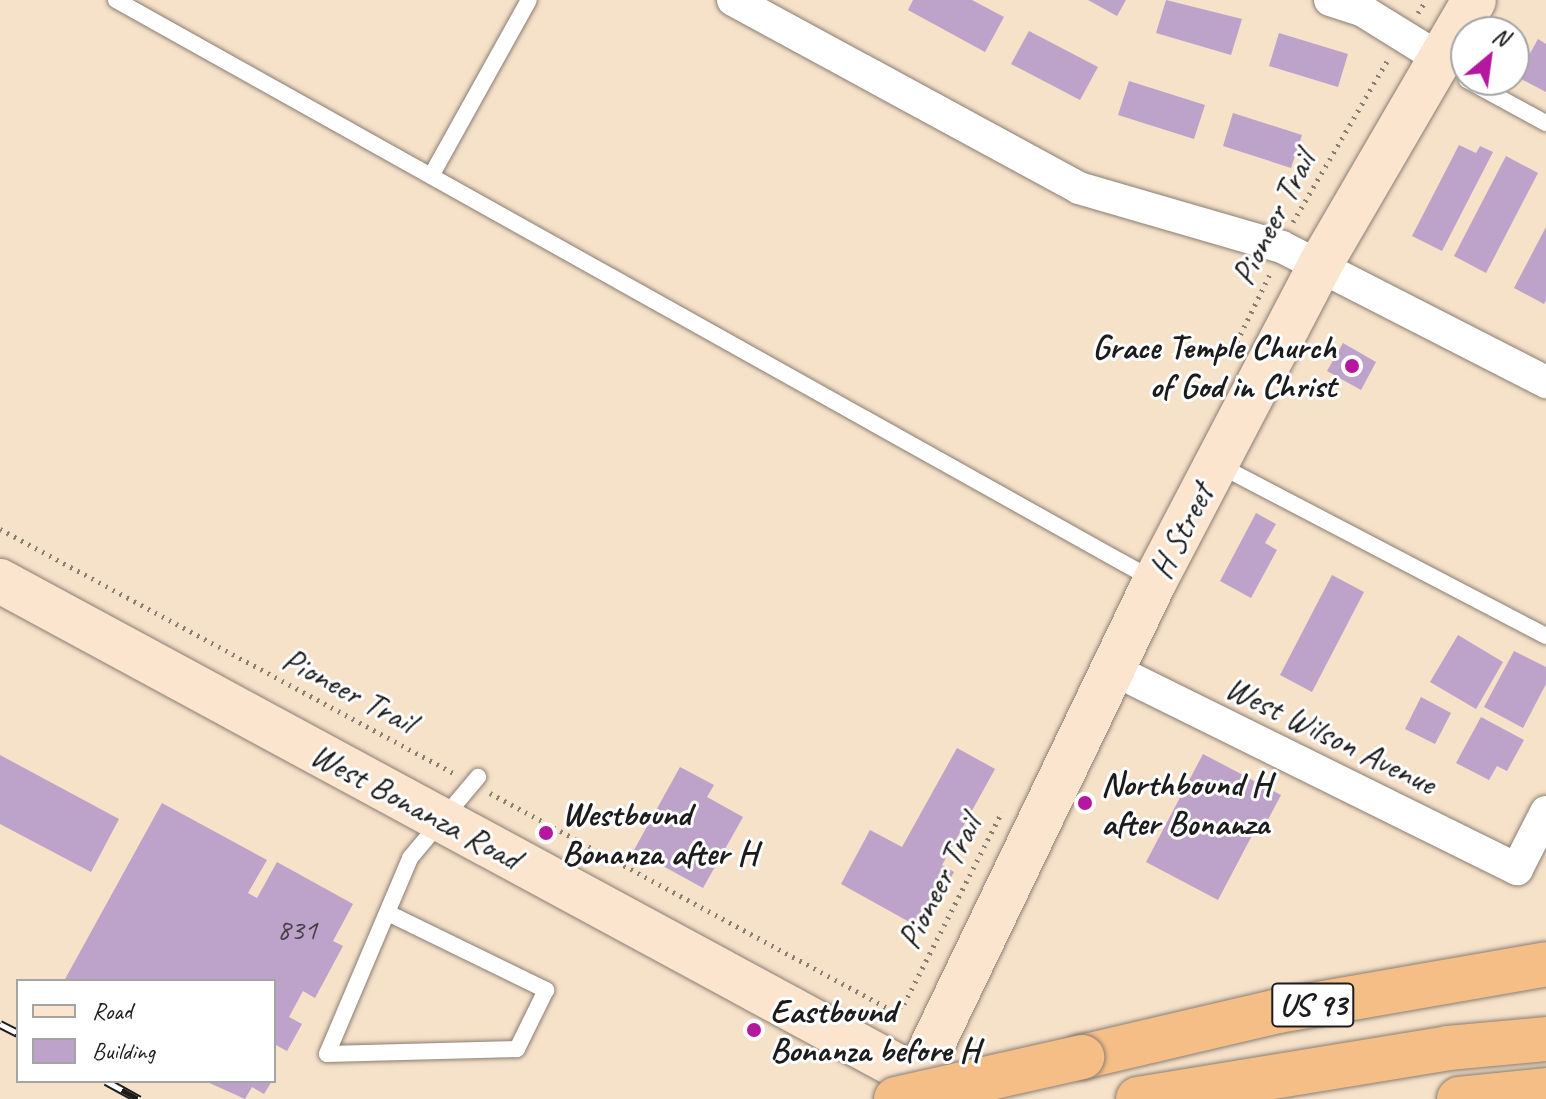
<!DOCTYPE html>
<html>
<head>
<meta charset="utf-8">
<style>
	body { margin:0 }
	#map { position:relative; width:1546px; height:1099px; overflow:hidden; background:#f6e1c9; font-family:Caveat,sans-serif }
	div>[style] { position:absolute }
	.building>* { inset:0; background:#bda3c9 }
	.path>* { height:5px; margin-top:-2.5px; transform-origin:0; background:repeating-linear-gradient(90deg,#897e72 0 2px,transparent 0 8px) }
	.roads { filter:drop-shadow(0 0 2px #897e72) drop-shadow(0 0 2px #897e72) }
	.lane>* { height:16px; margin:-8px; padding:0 8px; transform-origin:8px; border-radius:8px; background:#fff }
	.street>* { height:32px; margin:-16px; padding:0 16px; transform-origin:16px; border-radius:16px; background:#fff }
	.secondary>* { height:44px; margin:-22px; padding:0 22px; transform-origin:22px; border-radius:22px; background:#fbe5cf }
	.highway>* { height:44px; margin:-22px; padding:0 22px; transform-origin:22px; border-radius:22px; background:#f6be87 }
	.rail>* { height:9px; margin-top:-4.5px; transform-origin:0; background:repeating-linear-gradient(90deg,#fff 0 18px,#1c1c1c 0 36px); box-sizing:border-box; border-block:2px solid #1c1c1c }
	.bridges { filter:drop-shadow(0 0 2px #897e72) drop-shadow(0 0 2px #897e72) }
	.highway-bridge>* { height:44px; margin:-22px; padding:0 22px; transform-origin:22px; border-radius:22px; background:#f6be87 }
	.dots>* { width:22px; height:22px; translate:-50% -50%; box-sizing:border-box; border:4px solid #fff; border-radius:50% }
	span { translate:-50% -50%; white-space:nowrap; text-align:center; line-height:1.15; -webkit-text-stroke:6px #fff; paint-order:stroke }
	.number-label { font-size:30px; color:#443e47 }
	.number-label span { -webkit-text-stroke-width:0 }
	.shield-label span { padding:2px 6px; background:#fff; border:2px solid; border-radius:6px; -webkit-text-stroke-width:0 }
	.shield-label { font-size:32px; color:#1c1c1c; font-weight:700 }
	.street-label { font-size:34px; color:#1c1c1c }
	.poi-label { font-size:34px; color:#1c1c1c; font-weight:700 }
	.right { translate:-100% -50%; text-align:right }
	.left { translate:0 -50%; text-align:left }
	.legend { position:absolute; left:16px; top:979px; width:260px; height:104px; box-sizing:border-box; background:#fff; border:2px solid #a4a4a4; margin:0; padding:10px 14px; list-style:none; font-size:24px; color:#1c1c1c }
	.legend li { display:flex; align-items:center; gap:16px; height:40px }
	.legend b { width:40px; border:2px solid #a4a4a4 }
	.north { position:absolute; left:1450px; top:16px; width:80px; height:80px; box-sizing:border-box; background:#fff; border:2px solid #a4a4a4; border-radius:50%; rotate:29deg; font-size:22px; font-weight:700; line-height:32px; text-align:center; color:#1c1c1c }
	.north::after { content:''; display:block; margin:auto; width:28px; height:36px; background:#b5179e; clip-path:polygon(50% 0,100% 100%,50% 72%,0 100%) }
</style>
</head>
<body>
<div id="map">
	<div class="building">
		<div style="clip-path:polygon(913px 0,972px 0,1004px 17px,985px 52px,908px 10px)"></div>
		<div style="clip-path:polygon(1088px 0,1126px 0,1117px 16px)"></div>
		<div style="clip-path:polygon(1166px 0,1242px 19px,1231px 55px,1156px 33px)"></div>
		<div style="clip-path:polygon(1029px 31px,1098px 67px,1080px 100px,1011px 64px)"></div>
		<div style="clip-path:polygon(1279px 33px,1348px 54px,1338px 87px,1269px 66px)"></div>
		<div style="clip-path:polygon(1538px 39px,1546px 44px,1546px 92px,1517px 77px)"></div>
		<div style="clip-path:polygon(1129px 81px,1205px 105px,1194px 139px,1118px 115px)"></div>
		<div style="clip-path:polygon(1233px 113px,1302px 135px,1291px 168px,1223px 146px)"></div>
		<div style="clip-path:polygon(1459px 145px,1476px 153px,1480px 146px,1493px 152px,1442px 251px,1412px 236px)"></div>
		<div style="clip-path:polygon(1506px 156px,1538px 173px,1486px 273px,1454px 256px)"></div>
		<div style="clip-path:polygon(1546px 227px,1546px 300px,1544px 304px,1514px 288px)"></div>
		<div style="clip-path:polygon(1343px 343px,1376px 362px,1361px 390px,1327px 371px)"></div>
		<div style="clip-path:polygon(1256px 513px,1276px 524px,1265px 543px,1277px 550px,1251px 598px,1220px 581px)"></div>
		<div style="clip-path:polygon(1332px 575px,1364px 592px,1312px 692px,1280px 675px)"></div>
		<div style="clip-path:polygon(1458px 635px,1503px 662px,1476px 709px,1430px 682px)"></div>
		<div style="clip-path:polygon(1514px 651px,1546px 667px,1546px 684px,1523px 728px,1484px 707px)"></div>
		<div style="clip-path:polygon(1421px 697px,1451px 713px,1435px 744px,1405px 729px)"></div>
		<div style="clip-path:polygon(1481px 717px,1524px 740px,1507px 771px,1497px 766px,1489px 780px,1456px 763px)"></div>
		<div style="clip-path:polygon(957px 748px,995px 769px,942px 865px,954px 872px,922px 929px,841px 884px,870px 830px,902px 847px)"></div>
		<div style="clip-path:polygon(1203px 754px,1281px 795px,1262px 831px,1256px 828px,1218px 900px,1146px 862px)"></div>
		<div style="clip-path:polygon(0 755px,119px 819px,91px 872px,0 824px)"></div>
		<div style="clip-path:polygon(680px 767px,714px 785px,707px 797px,743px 817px,703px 888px,634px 850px)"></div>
		<div style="clip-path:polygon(162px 803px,267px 860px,248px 893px,257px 898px,277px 862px,353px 904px,333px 941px,343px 946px,315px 998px,303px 991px,289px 1017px,302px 1024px,287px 1051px,274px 1044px,274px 981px,64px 981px)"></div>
		<div style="clip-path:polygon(205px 1081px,272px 1081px,264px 1094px,252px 1087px,245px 1099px)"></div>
	</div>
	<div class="path">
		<div style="left:1418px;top:13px;width:15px;rotate:-58deg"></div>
		<div style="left:1293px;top:222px;width:190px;rotate:-59.7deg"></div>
		<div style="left:1230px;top:356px;width:93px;rotate:-64deg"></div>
		<div style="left:0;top:529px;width:519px;rotate:28.29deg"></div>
		<div style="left:490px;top:793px;width:458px;rotate:28.4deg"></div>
		<div style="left:893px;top:1011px;width:13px;rotate:-32deg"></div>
		<div style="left:904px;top:1004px;width:216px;rotate:-63deg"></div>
	</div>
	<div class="roads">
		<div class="lane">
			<div style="left:116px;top:0;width:1189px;rotate:29.2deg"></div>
			<div style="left:1467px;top:80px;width:90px;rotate:28.6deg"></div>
			<div style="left:431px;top:176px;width:201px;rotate:-60.9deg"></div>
			<div style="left:1217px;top:464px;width:371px;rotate:27.6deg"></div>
			<div style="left:390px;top:914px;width:174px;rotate:26deg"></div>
			<div style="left:546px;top:990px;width:66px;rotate:116.2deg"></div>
			<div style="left:517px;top:1049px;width:190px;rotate:178.5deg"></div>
			<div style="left:327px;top:1054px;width:213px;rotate:-67deg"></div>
			<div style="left:410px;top:858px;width:106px;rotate:-50deg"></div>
		</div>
		<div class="street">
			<div style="left:733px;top:0;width:394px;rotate:28.5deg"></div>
			<div style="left:1079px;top:188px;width:211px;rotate:16.2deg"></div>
			<div style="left:1282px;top:247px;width:297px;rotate:27.1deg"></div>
			<div style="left:1330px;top:0;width:35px;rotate:18deg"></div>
			<div style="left:1363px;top:11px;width:89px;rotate:31.7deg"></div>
			<div style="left:1112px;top:669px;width:452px;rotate:26.3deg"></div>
			<div style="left:1517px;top:869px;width:64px;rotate:-63deg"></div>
		</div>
		<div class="secondary">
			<div style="left:0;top:581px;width:1070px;rotate:28.41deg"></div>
			<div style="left:917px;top:1077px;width:550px;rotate:-64.37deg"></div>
			<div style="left:1155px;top:581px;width:356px;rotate:-62.4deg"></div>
			<div style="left:1320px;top:265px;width:306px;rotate:-59.8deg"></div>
		</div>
		<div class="highway">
			<div style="left:1082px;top:1057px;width:201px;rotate:-13.2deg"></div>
			<div style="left:1278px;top:1011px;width:272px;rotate:-9.9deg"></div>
			<div style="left:1138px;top:1099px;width:314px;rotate:-9.3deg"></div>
			<div style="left:1448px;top:1048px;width:98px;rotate:-5.2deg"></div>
			<div style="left:1459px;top:1099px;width:87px;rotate:-5.9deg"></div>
		</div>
	</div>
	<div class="rail">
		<div style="left:0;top:1024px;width:20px;rotate:27deg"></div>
		<div style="left:106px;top:1081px;width:38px;rotate:29deg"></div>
	</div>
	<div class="bridges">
		<div class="highway-bridge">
			<div style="left:896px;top:1099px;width:191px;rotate:-12.7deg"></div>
		</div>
	</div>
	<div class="dots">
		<div style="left:1352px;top:366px;background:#b5179e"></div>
		<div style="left:1085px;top:803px;background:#b5179e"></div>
		<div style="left:546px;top:833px;background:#b5179e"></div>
		<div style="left:754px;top:1030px;background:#b5179e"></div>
	</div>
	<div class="number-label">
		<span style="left:297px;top:929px">831</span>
	</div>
	<div class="shield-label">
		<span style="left:1313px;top:1005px">US 93</span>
	</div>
	<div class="street-label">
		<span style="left:1273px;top:218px;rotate:-63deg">Pioneer Trail</span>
		<span style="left:1181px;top:531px;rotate:-63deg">H Street</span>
		<span style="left:349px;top:690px;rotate:28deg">Pioneer Trail</span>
		<span style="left:1331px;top:735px;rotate:26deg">West Wilson Avenue</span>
		<span style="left:416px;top:806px;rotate:28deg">West Bonanza Road</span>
		<span style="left:939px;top:882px;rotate:-63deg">Pioneer Trail</span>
	</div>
	<div class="poi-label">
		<span class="right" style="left:1336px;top:366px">Grace Temple Church<br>of God in Christ</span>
		<span class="left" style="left:1101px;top:803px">Northbound H<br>after Bonanza</span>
		<span class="left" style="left:562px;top:833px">Westbound<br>Bonanza after H</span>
		<span class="left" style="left:770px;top:1030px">Eastbound<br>Bonanza before H</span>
	</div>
	<ul class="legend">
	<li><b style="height:10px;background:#fbe5cf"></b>Road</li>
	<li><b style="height:22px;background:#bda3c9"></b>Building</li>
	</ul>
	<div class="north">N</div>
</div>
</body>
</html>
